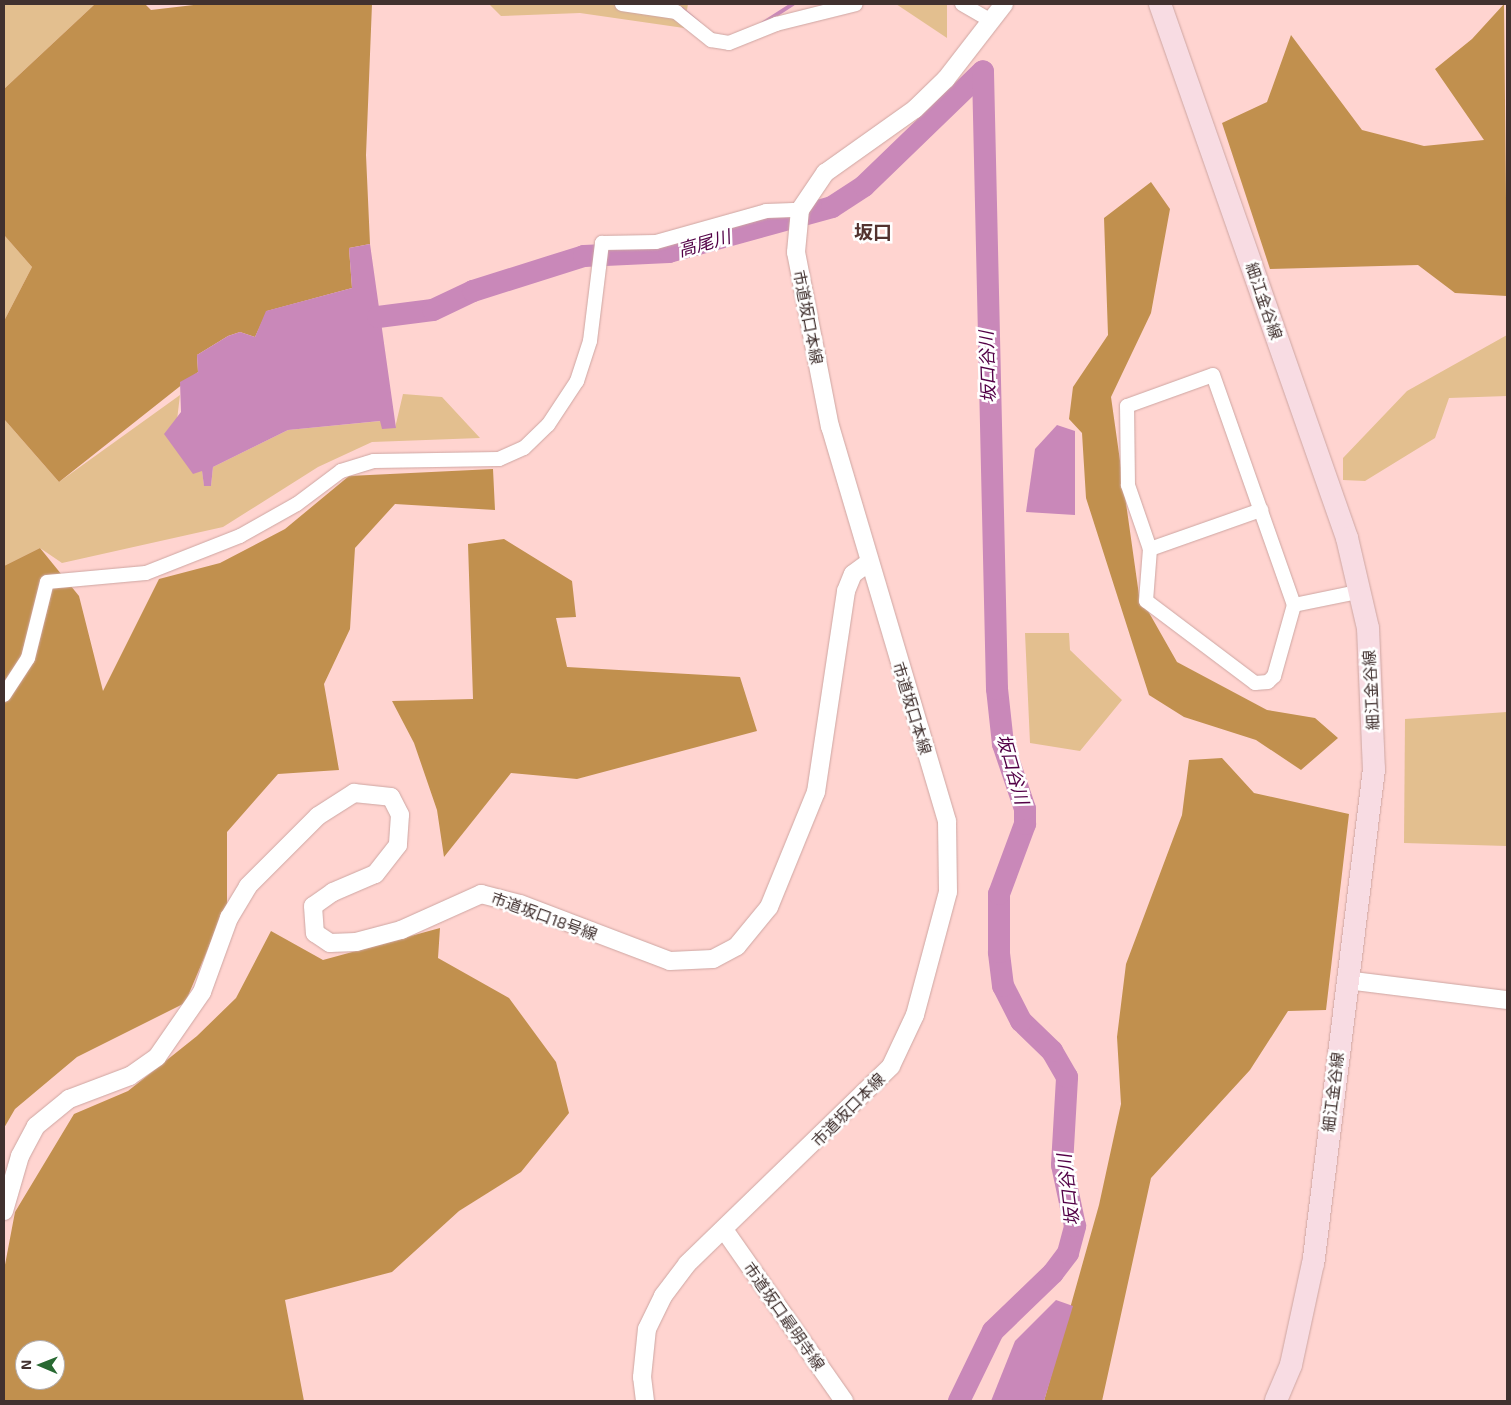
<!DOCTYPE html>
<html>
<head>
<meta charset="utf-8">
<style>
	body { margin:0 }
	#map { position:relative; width:1511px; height:1405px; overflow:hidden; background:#ffd4d0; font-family:"Exo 2","Noto Sans JP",sans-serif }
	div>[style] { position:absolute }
	.green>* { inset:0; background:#e3bf8f }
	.forest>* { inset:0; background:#c1904e }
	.water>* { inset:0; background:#c988b9 }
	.stream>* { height:4px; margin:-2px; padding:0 2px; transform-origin:2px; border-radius:2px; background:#c988b9 }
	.river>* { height:22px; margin:-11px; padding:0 11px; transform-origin:11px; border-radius:11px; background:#c988b9 }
	.roads { filter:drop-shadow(0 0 1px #cea6a2) drop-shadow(0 0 1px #cea6a2) }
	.minor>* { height:14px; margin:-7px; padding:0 7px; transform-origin:7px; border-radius:7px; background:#fff }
	.tertiary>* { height:18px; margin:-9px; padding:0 9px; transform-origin:9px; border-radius:9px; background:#fff }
	.primary>* { height:22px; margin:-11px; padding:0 11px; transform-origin:11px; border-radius:11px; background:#f8dce3 }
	span { translate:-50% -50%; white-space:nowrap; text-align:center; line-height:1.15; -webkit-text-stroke:5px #fff; paint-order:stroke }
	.street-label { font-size:16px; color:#41312f }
	.water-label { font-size:18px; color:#520046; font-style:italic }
	.quarter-label { font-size:19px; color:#533330; font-weight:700 }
	.frame { position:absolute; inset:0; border:5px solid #41312f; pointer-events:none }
	.north { position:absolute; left:15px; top:1340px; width:50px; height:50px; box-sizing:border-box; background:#fff; border:1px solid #b3adac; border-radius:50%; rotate:271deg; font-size:14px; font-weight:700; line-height:20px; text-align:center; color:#41312f }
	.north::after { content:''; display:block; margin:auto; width:18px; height:22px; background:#286932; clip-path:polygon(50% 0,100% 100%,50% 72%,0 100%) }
</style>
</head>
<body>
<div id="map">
	<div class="green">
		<div style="clip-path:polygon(4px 4px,95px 4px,4px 89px)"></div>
		<div style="clip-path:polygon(489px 4px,688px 4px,684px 28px,580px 13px,501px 16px)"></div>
		<div style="clip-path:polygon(896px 4px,947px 4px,947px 38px)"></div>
		<div style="clip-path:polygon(4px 235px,32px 267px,4px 321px)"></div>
		<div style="clip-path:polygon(1507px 335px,1507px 396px,1449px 398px,1435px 438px,1365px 481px,1343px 480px,1343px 458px,1407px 391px)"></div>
		<div style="clip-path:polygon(403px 394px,442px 397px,480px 438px,372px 442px,318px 467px,223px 527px,62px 563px,40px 548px,4px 566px,4px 419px,59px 482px,180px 395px,177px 420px,202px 471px,204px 485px,211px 486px,213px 467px,288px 430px,381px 421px,395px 428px)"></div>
		<div style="clip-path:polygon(1025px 633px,1069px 633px,1070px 650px,1122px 700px,1080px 751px,1030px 743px)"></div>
		<div style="clip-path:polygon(1507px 712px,1507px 846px,1404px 843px,1405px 719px)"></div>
	</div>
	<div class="forest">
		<div style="clip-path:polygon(95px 4px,145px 4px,151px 10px,202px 4px,372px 4px,366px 155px,370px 244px,349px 248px,352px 288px,267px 311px,255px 337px,240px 332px,228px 336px,197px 355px,198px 372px,59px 482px,4px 419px,4px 321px,32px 267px,4px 235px,4px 89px)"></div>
		<div style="clip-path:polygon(1504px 4px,1507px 296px,1455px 293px,1418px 265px,1270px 269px,1222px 123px,1267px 102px,1291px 35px,1362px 130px,1424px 146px,1484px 140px,1435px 69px,1472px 39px)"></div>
		<div style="clip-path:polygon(1151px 182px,1170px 209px,1151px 313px,1111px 397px,1139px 595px,1177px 662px,1267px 710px,1315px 718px,1338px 738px,1301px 770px,1256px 740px,1184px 717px,1149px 695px,1086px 498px,1082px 433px,1069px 419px,1073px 387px,1108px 335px,1104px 218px)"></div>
		<div style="clip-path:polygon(493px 469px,495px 510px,395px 504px,355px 548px,350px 629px,324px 684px,339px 770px,278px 774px,227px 832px,227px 904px,185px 1003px,77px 1057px,15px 1109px,4px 1128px,4px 566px,40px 548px,79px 596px,103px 691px,159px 579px,220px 563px,285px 529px,349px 476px)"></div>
		<div style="clip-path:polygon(504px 539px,572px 581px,576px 617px,556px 618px,567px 667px,740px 677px,757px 731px,577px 779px,511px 773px,444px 857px,437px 810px,414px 743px,392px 701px,473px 699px,468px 544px)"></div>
		<div style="clip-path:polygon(1222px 758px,1254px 793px,1349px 814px,1326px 1010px,1288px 1011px,1250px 1070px,1151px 1178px,1102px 1401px,1044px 1401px,1099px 1205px,1121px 1104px,1117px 1037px,1126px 964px,1182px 815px,1189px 760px)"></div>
		<div style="clip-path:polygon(evenodd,440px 928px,438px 958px,509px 998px,556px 1062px,569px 1113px,521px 1172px,459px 1211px,392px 1272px,285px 1300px,304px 1401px,4px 1401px,4px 1270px,15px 1212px,74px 1114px,128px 1091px,197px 1036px,236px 998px,271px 931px,323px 960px,440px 928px,25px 1350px,55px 1350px,55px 1380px,25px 1380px,25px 1350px)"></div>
	</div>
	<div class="water">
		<div style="clip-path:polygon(370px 244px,396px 428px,382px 429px,380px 421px,288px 430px,213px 467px,211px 486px,204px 486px,202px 471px,193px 474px,164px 434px,181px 412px,180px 382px,198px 372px,197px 355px,228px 336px,240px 332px,255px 337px,266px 311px,352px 288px,349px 248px)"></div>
		<div style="clip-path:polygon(1057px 425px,1075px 431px,1075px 515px,1026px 512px,1035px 449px)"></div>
		<div style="clip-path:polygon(1056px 1300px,1073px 1306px,1044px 1401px,991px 1401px,1015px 1341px)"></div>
	</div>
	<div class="stream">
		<div style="left:821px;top:4px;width:10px;rotate:6deg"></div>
		<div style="left:682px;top:9px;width:23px;rotate:41deg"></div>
		<div style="left:762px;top:24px;width:37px;rotate:-33deg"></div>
	</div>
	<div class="river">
		<div style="left:378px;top:317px;width:55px;rotate:-7.3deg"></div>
		<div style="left:433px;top:310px;width:44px;rotate:-25.4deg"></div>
		<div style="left:473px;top:291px;width:116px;rotate:-17.5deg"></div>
		<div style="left:584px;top:256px;width:85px;rotate:-2.7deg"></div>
		<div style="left:669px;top:252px;width:169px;rotate:-15.4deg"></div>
		<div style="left:832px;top:207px;width:38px;rotate:-33deg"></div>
		<div style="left:864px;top:186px;width:165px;rotate:-44deg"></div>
		<div style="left:959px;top:1401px;width:78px;rotate:-64.1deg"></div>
		<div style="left:993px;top:1331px;width:83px;rotate:-44deg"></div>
		<div style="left:1053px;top:1273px;width:25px;rotate:-53deg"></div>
		<div style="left:1068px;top:1253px;width:28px;rotate:-75deg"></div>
		<div style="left:1075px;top:1226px;width:62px;rotate:-102deg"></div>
		<div style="left:1062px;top:1165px;width:88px;rotate:-86.7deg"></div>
		<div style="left:1067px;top:1077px;width:30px;rotate:-120deg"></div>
		<div style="left:1052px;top:1051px;width:43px;rotate:-135.9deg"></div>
		<div style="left:1021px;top:1021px;width:39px;rotate:-117deg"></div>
		<div style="left:1003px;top:986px;width:34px;rotate:-97deg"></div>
		<div style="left:999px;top:952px;width:58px;rotate:-90deg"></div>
		<div style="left:999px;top:894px;width:75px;rotate:-69.6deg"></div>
		<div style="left:1025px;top:824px;width:15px;rotate:-90deg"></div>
		<div style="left:1025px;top:809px;width:69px;rotate:-108.7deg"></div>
		<div style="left:1003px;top:744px;width:55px;rotate:-96.2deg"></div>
		<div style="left:997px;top:689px;width:618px;rotate:-91.3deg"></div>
	</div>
	<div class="roads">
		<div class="minor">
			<div style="left:622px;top:4px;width:55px;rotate:8.4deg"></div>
			<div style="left:676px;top:12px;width:45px;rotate:38.7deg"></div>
			<div style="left:711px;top:40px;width:18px;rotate:9deg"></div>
			<div style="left:729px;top:43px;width:51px;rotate:-22deg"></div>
			<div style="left:776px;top:24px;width:82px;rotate:-14deg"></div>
			<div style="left:962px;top:4px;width:34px;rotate:30deg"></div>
			<div style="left:1150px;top:549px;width:118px;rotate:-19.4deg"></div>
			<div style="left:1294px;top:605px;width:74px;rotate:105.7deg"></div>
			<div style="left:1274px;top:676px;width:8px;rotate:135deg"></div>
			<div style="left:1268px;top:682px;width:13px;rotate:176deg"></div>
			<div style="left:1255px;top:683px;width:136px;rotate:-143deg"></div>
			<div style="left:1146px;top:601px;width:52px;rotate:-85.6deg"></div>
			<div style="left:1150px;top:549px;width:68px;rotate:-109deg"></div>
			<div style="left:1128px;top:485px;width:79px;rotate:-90.7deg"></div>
			<div style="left:1127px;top:406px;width:91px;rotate:-19.8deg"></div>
			<div style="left:1213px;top:375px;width:244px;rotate:70.6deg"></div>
			<div style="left:1294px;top:605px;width:69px;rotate:-11.6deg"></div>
			<div style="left:4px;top:695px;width:44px;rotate:-57deg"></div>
			<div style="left:28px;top:658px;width:78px;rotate:-76deg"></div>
			<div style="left:47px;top:582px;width:99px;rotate:-5.2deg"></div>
			<div style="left:146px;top:573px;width:101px;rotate:-21.5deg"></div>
			<div style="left:240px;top:536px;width:65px;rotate:-29.3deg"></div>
			<div style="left:297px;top:504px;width:55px;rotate:-36.9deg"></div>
			<div style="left:341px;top:471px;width:34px;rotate:-17deg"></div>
			<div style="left:374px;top:461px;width:125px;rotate:-0.9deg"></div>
			<div style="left:499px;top:459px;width:27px;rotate:-24deg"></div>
			<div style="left:524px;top:448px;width:33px;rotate:-44deg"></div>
			<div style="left:548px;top:425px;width:53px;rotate:-56.6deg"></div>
			<div style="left:577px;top:381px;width:42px;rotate:-72deg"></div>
			<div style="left:590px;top:341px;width:99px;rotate:-83deg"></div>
			<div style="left:602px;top:243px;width:54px;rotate:-1.1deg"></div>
			<div style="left:656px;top:242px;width:114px;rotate:-15.7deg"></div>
			<div style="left:766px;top:211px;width:34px;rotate:-2deg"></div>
		</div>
		<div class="tertiary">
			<div style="left:1346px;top:980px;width:162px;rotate:7.1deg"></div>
			<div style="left:4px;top:1211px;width:57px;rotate:-73.8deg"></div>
			<div style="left:20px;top:1156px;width:34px;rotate:-62deg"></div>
			<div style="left:36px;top:1126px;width:43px;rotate:-39.3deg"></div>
			<div style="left:69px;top:1099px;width:65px;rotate:-20.7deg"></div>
			<div style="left:130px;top:1076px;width:33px;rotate:-35deg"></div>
			<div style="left:157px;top:1057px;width:79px;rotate:-55.3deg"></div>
			<div style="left:202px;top:992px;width:79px;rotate:-70deg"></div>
			<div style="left:229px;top:918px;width:37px;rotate:-59deg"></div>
			<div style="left:248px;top:886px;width:99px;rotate:-45deg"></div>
			<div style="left:318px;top:816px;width:43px;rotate:-32.6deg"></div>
			<div style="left:354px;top:793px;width:37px;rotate:6deg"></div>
			<div style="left:391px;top:797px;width:20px;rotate:63deg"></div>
			<div style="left:400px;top:815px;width:30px;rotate:94deg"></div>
			<div style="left:398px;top:845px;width:37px;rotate:128deg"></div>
			<div style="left:375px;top:874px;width:46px;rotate:156.8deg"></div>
			<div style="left:333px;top:892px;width:24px;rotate:145deg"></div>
			<div style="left:313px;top:906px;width:27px;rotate:86deg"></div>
			<div style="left:315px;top:933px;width:18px;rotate:34deg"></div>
			<div style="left:330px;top:943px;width:26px;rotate:-2deg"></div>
			<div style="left:356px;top:942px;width:47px;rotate:-14.9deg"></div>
			<div style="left:401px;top:930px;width:88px;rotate:-24.2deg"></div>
			<div style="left:481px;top:894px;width:40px;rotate:14.4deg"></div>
			<div style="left:520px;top:904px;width:160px;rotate:20.8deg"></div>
			<div style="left:670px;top:961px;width:43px;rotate:-2.7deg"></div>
			<div style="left:713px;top:959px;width:27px;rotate:-28deg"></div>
			<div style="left:737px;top:946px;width:50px;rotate:-50.6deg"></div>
			<div style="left:769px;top:907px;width:124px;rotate:-67.8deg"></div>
			<div style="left:816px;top:792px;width:203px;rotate:-81.5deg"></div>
			<div style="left:846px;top:591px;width:18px;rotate:-68deg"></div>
			<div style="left:853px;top:574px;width:19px;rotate:-36deg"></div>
			<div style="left:725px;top:1231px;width:208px;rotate:55deg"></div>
			<div style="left:645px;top:1401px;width:24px;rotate:-97deg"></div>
			<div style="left:642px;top:1377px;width:48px;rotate:-84.1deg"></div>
			<div style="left:647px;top:1329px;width:37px;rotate:-64deg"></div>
			<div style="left:663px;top:1296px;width:40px;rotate:-53deg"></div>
			<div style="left:687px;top:1264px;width:284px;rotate:-44.1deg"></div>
			<div style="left:891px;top:1066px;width:56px;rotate:-64.8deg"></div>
			<div style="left:915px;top:1015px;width:127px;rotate:-75deg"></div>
			<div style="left:948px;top:892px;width:71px;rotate:-90.8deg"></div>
			<div style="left:947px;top:821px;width:411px;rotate:-106.5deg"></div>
			<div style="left:830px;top:427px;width:178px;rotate:-101deg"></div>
			<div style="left:796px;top:252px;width:42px;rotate:-84.6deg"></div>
			<div style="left:800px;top:210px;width:45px;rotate:-56deg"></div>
			<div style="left:825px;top:173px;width:110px;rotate:-35.4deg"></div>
			<div style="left:915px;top:109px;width:43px;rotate:-44.1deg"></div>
			<div style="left:946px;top:79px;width:95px;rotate:-52.3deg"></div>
		</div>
		<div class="primary">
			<div style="left:1160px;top:4px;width:566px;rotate:70.7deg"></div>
			<div style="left:1347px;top:538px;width:92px;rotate:76.9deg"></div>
			<div style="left:1368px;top:628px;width:141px;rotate:87.6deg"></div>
			<div style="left:1374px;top:769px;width:498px;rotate:97deg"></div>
			<div style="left:1313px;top:1263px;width:104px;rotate:102.2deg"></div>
			<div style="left:1291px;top:1365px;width:39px;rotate:113deg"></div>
		</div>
	</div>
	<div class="street-label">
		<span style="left:1264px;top:301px;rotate:71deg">細江金谷線</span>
		<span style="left:808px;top:317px;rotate:79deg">市道坂口本線</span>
		<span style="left:1371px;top:690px;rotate:-93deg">細江金谷線</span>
		<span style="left:912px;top:708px;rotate:73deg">市道坂口本線</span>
		<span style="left:544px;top:916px;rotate:20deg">市道坂口18号線</span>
		<span style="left:1333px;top:1092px;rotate:-83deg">細江金谷線</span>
		<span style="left:848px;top:1110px;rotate:-45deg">市道坂口本線</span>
		<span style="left:784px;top:1316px;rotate:55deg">市道坂口最明寺線</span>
	</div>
	<div class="water-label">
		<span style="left:704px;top:243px;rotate:-16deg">高尾川</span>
		<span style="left:987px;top:367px;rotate:-92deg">坂口谷川</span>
		<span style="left:1013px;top:769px;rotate:74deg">坂口谷川</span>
		<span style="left:1068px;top:1190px;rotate:-97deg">坂口谷川</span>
	</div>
	<div class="quarter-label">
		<span style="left:873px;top:232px">坂口</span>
	</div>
	<div class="frame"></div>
	<div class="north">N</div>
</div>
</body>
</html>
